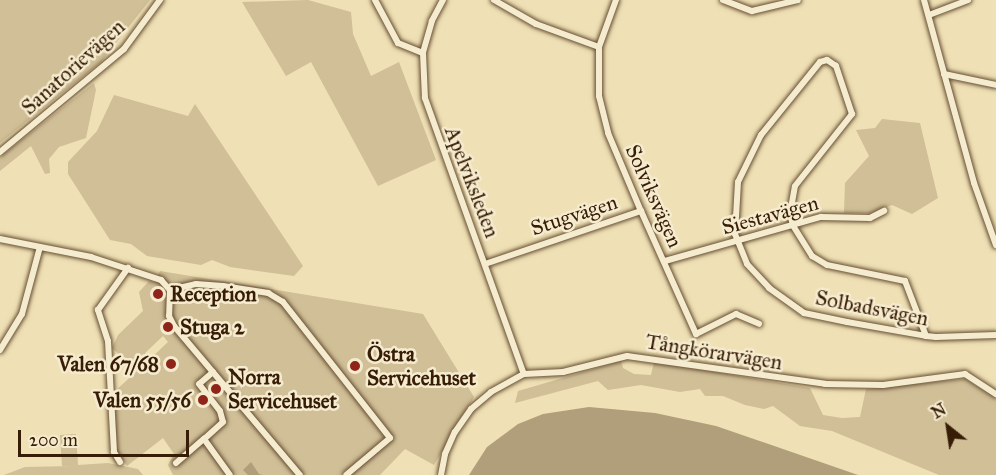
<!DOCTYPE html>
<html>
<head>
<meta charset="utf-8">
<style>
	body { margin:0 }
	#map { position:relative; width:996px; height:475px; overflow:hidden; background:#efe0b5; font-family:"IM FELL Great Primer",serif }
	div>[style] { position:absolute }
	.green>* { inset:0; background:#d0bf97 }
	.water>* { inset:0; background:#b19e7a }
	.roads { filter:drop-shadow(0 0 2px #664e32) drop-shadow(0 0 2px #664e32) }
	.minor>* { height:6px; margin:-3px; padding:0 3px; transform-origin:3px; border-radius:3px; background:#f5ebcf }
	.dots>* { width:16px; height:16px; translate:-50% -50%; box-sizing:border-box; border:3px solid #f5ebcf; border-radius:50% }
	span { translate:-50% -50%; white-space:nowrap; text-align:center; line-height:1.15; -webkit-text-stroke:5px #f5ebcf; paint-order:stroke }
	.street-label { font-size:21px; color:#381d06 }
	.poi-label { font-size:21px; color:#381d06; font-weight:700 }
	.left { translate:0 -50%; text-align:left }
	.right { translate:-100% -50%; text-align:right }
	.north { position:absolute; left:918px; top:397px; width:60px; height:60px; -webkit-text-stroke:4px #f5ebcf; paint-order:stroke; rotate:330deg; font-size:16px; font-weight:700; line-height:24px; text-align:center; color:#381d06 }
	.north::after { content:''; display:block; margin:auto; width:21px; height:27px; background:#381d06; clip-path:polygon(50% 0,100% 100%,50% 72%,0 100%) }
	.scale { position:absolute; left:18px; top:430px; width:171px; height:27px; box-sizing:border-box; border:3px solid #381d06; border-top:0; padding-left:8px; font-size:18px; line-height:21px; white-space:nowrap; color:#381d06; -webkit-text-stroke:4px #f5ebcf; paint-order:stroke }
</style>
</head>
<body>
<div id="map">
	<div class="green">
		<div style="clip-path:polygon(0 0,150px 0,101px 62px,0 143px)"></div>
		<div style="clip-path:polygon(308px 0,351px 12px,353px 34px,371px 76px,399px 62px,436px 160px,378px 186px,311px 62px,286px 76px,242px 2px)"></div>
		<div style="clip-path:polygon(94px 83px,96px 90px,86px 138px,59px 147px,49px 159px,50px 173px,45px 174px,31px 146px,0 171px,0 157px)"></div>
		<div style="clip-path:polygon(114px 95px,188px 116px,195px 104px,303px 266px,294px 276px,230px 267px,212px 260px,201px 265px,147px 256px,131px 244px,110px 240px,68px 174px,68px 162px,97px 131px)"></div>
		<div style="clip-path:polygon(882px 119px,920px 123px,938px 198px,912px 214px,892px 205px,871px 213px,844px 213px,845px 183px,869px 156px,856px 130px,875px 128px)"></div>
		<div style="clip-path:polygon(evenodd,160px 271px,423px 314px,474px 397px,434px 465px,405px 449px,380px 475px,173px 475px,168px 465px,174px 454px,163px 438px,127px 466px,117px 451px,114px 392px,137px 371px,112px 348px,118px 335px,143px 311px,139px 292px,149px 281px,154px 282px,160px 271px,163px 336px,168px 342px,151px 358px,145px 353px,163px 336px)"></div>
		<div style="clip-path:polygon(621px 361px,623px 368px,634px 374px,651px 375px,654px 362px,810px 388px,823px 415px,842px 418px,860px 417px,866px 389px,965px 379px,996px 398px,996px 475px,939px 475px,832px 431px,800px 426px,773px 406px,764px 409px,745px 405px,723px 396px,705px 396px,700px 389px,680px 392px,641px 385px,608px 390px,598px 381px,515px 403px,518px 391px)"></div>
		<div style="clip-path:polygon(76px 434px,78px 465px,108px 463px,138px 469px,143px 475px,4px 475px,25px 467px,75px 466px,62px 466px,60px 435px)"></div>
	</div>
	<div class="water">
		<div style="clip-path:polygon(589px 407px,655px 413px,716px 426px,858px 475px,469px 475px,487px 447px,518px 424px,543px 414px)"></div>
		<div style="clip-path:polygon(251px 462px,259px 474px,263px 475px,248px 475px,243px 470px)"></div>
	</div>
	<div class="roads">
		<div class="minor">
			<div style="left:375px;top:0;width:49px;rotate:61.9deg"></div>
			<div style="left:398px;top:43px;width:27px;rotate:22deg"></div>
			<div style="left:443px;top:0;width:24px;rotate:118deg"></div>
			<div style="left:432px;top:21px;width:33px;rotate:106deg"></div>
			<div style="left:423px;top:53px;width:45px;rotate:87.5deg"></div>
			<div style="left:425px;top:98px;width:293px;rotate:70.3deg"></div>
			<div style="left:494px;top:0;width:48px;rotate:29.7deg"></div>
			<div style="left:536px;top:24px;width:67px;rotate:20.1deg"></div>
			<div style="left:616px;top:0;width:50px;rotate:109.9deg"></div>
			<div style="left:599px;top:47px;width:49px;rotate:90deg"></div>
			<div style="left:599px;top:96px;width:38px;rotate:76deg"></div>
			<div style="left:608px;top:133px;width:85px;rotate:67.1deg"></div>
			<div style="left:641px;top:211px;width:135px;rotate:65.9deg"></div>
			<div style="left:696px;top:334px;width:45px;rotate:-26.6deg"></div>
			<div style="left:736px;top:314px;width:25px;rotate:23deg"></div>
			<div style="left:723px;top:0;width:31px;rotate:21deg"></div>
			<div style="left:752px;top:11px;width:47px;rotate:-13.4deg"></div>
			<div style="left:924px;top:0;width:190px;rotate:74.7deg"></div>
			<div style="left:974px;top:183px;width:66px;rotate:70.5deg"></div>
			<div style="left:929px;top:15px;width:42px;rotate:-21deg"></div>
			<div style="left:944px;top:74px;width:53px;rotate:11.9deg"></div>
			<div style="left:0;top:152px;width:161px;rotate:-39.7deg"></div>
			<div style="left:124px;top:49px;width:61px;rotate:-53.7deg"></div>
			<div style="left:0;top:239px;width:93px;rotate:11.2deg"></div>
			<div style="left:91px;top:257px;width:74px;rotate:18.2deg"></div>
			<div style="left:161px;top:280px;width:13px;rotate:48deg"></div>
			<div style="left:170px;top:290px;width:26px;rotate:92deg"></div>
			<div style="left:169px;top:316px;width:11px;rotate:63deg"></div>
			<div style="left:174px;top:326px;width:195px;rotate:49.8deg"></div>
			<div style="left:665px;top:261px;width:162px;rotate:-15.8deg"></div>
			<div style="left:821px;top:217px;width:49px;rotate:1.2deg"></div>
			<div style="left:870px;top:218px;width:16px;rotate:-27deg"></div>
			<div style="left:485px;top:264px;width:165px;rotate:-18.8deg"></div>
			<div style="left:170px;top:290px;width:27px;rotate:-13deg"></div>
			<div style="left:196px;top:284px;width:27px;rotate:4deg"></div>
			<div style="left:223px;top:286px;width:46px;rotate:8.8deg"></div>
			<div style="left:268px;top:293px;width:17px;rotate:31deg"></div>
			<div style="left:283px;top:302px;width:173px;rotate:51.8deg"></div>
			<div style="left:390px;top:438px;width:57px;rotate:139.9deg"></div>
			<div style="left:926px;top:336px;width:59px;rotate:-110.9deg"></div>
			<div style="left:905px;top:281px;width:80px;rotate:-168.4deg"></div>
			<div style="left:827px;top:265px;width:17px;rotate:-149deg"></div>
			<div style="left:812px;top:256px;width:36px;rotate:-122deg"></div>
			<div style="left:793px;top:225px;width:11px;rotate:-105deg"></div>
			<div style="left:790px;top:214px;width:28px;rotate:-80deg"></div>
			<div style="left:795px;top:186px;width:92px;rotate:-51.6deg"></div>
			<div style="left:852px;top:114px;width:51px;rotate:-108.4deg"></div>
			<div style="left:836px;top:66px;width:11px;rotate:-146deg"></div>
			<div style="left:827px;top:60px;width:7px;rotate:164deg"></div>
			<div style="left:820px;top:62px;width:94px;rotate:128.9deg"></div>
			<div style="left:761px;top:135px;width:52px;rotate:116.1deg"></div>
			<div style="left:738px;top:182px;width:52px;rotate:93.3deg"></div>
			<div style="left:735px;top:234px;width:32px;rotate:68deg"></div>
			<div style="left:747px;top:264px;width:33px;rotate:47deg"></div>
			<div style="left:769px;top:288px;width:43px;rotate:35.5deg"></div>
			<div style="left:804px;top:313px;width:44px;rotate:11.8deg"></div>
			<div style="left:847px;top:322px;width:80px;rotate:10deg"></div>
			<div style="left:926px;top:336px;width:10px;rotate:6deg"></div>
			<div style="left:936px;top:337px;width:60px;rotate:-1.9deg"></div>
			<div style="left:0;top:350px;width:42px;rotate:-58.6deg"></div>
			<div style="left:22px;top:314px;width:69px;rotate:-75deg"></div>
			<div style="left:213px;top:372px;width:18px;rotate:139deg"></div>
			<div style="left:199px;top:384px;width:34px;rotate:52deg"></div>
			<div style="left:220px;top:411px;width:11px;rotate:75deg"></div>
			<div style="left:223px;top:422px;width:25px;rotate:138deg"></div>
			<div style="left:204px;top:439px;width:44px;rotate:54.2deg"></div>
			<div style="left:120px;top:462px;width:12px;rotate:-121deg"></div>
			<div style="left:114px;top:452px;width:111px;rotate:-93.1deg"></div>
			<div style="left:108px;top:341px;width:33px;rotate:-108deg"></div>
			<div style="left:98px;top:310px;width:52px;rotate:-54.5deg"></div>
			<div style="left:176px;top:463px;width:37px;rotate:-41deg"></div>
			<div style="left:441px;top:475px;width:21px;rotate:-79deg"></div>
			<div style="left:445px;top:454px;width:24px;rotate:-66deg"></div>
			<div style="left:455px;top:432px;width:28px;rotate:-55deg"></div>
			<div style="left:471px;top:409px;width:26px;rotate:-40deg"></div>
			<div style="left:491px;top:392px;width:38px;rotate:-29deg"></div>
			<div style="left:524px;top:374px;width:39px;rotate:-3deg"></div>
			<div style="left:563px;top:372px;width:66px;rotate:-14deg"></div>
			<div style="left:627px;top:356px;width:200px;rotate:8deg"></div>
			<div style="left:825px;top:384px;width:58px;rotate:1deg"></div>
			<div style="left:883px;top:385px;width:83px;rotate:-7.6deg"></div>
			<div style="left:965px;top:374px;width:37px;rotate:33deg"></div>
		</div>
	</div>
	<div class="dots">
		<div style="left:158px;top:294px;background:#8f2418"></div>
		<div style="left:168px;top:327px;background:#8f2418"></div>
		<div style="left:171px;top:364px;background:#8f2418"></div>
		<div style="left:355px;top:366px;background:#8f2418"></div>
		<div style="left:216px;top:389px;background:#8f2418"></div>
		<div style="left:203px;top:400px;background:#8f2418"></div>
	</div>
	<div class="street-label">
		<span style="left:73px;top:67px;rotate:-42deg">Sanatorievägen</span>
		<span style="left:472px;top:182px;rotate:69deg">Apelviksleden</span>
		<span style="left:654px;top:196px;rotate:66deg">Solviksvägen</span>
		<span style="left:574px;top:215px;rotate:-18deg">Stugvägen</span>
		<span style="left:770px;top:215px;rotate:-15deg">Siestavägen</span>
		<span style="left:872px;top:308px;rotate:11deg">Solbadsvägen</span>
		<span style="left:714px;top:352px;rotate:9deg">Tångkörarvägen</span>
	</div>
	<div class="poi-label">
		<span class="left" style="left:170px;top:294px">Reception</span>
		<span class="left" style="left:180px;top:327px">Stuga 2</span>
		<span class="left" style="left:367px;top:366px">Östra<br>Servicehuset</span>
		<span class="right" style="left:159px;top:364px">Valen 67/68</span>
		<span class="left" style="left:228px;top:389px">Norra<br>Servicehuset</span>
		<span class="right" style="left:191px;top:400px">Valen 55/56</span>
	</div>
	<div class="north">N</div>
	<div class="scale">200 m</div>
</div>
</body>
</html>
